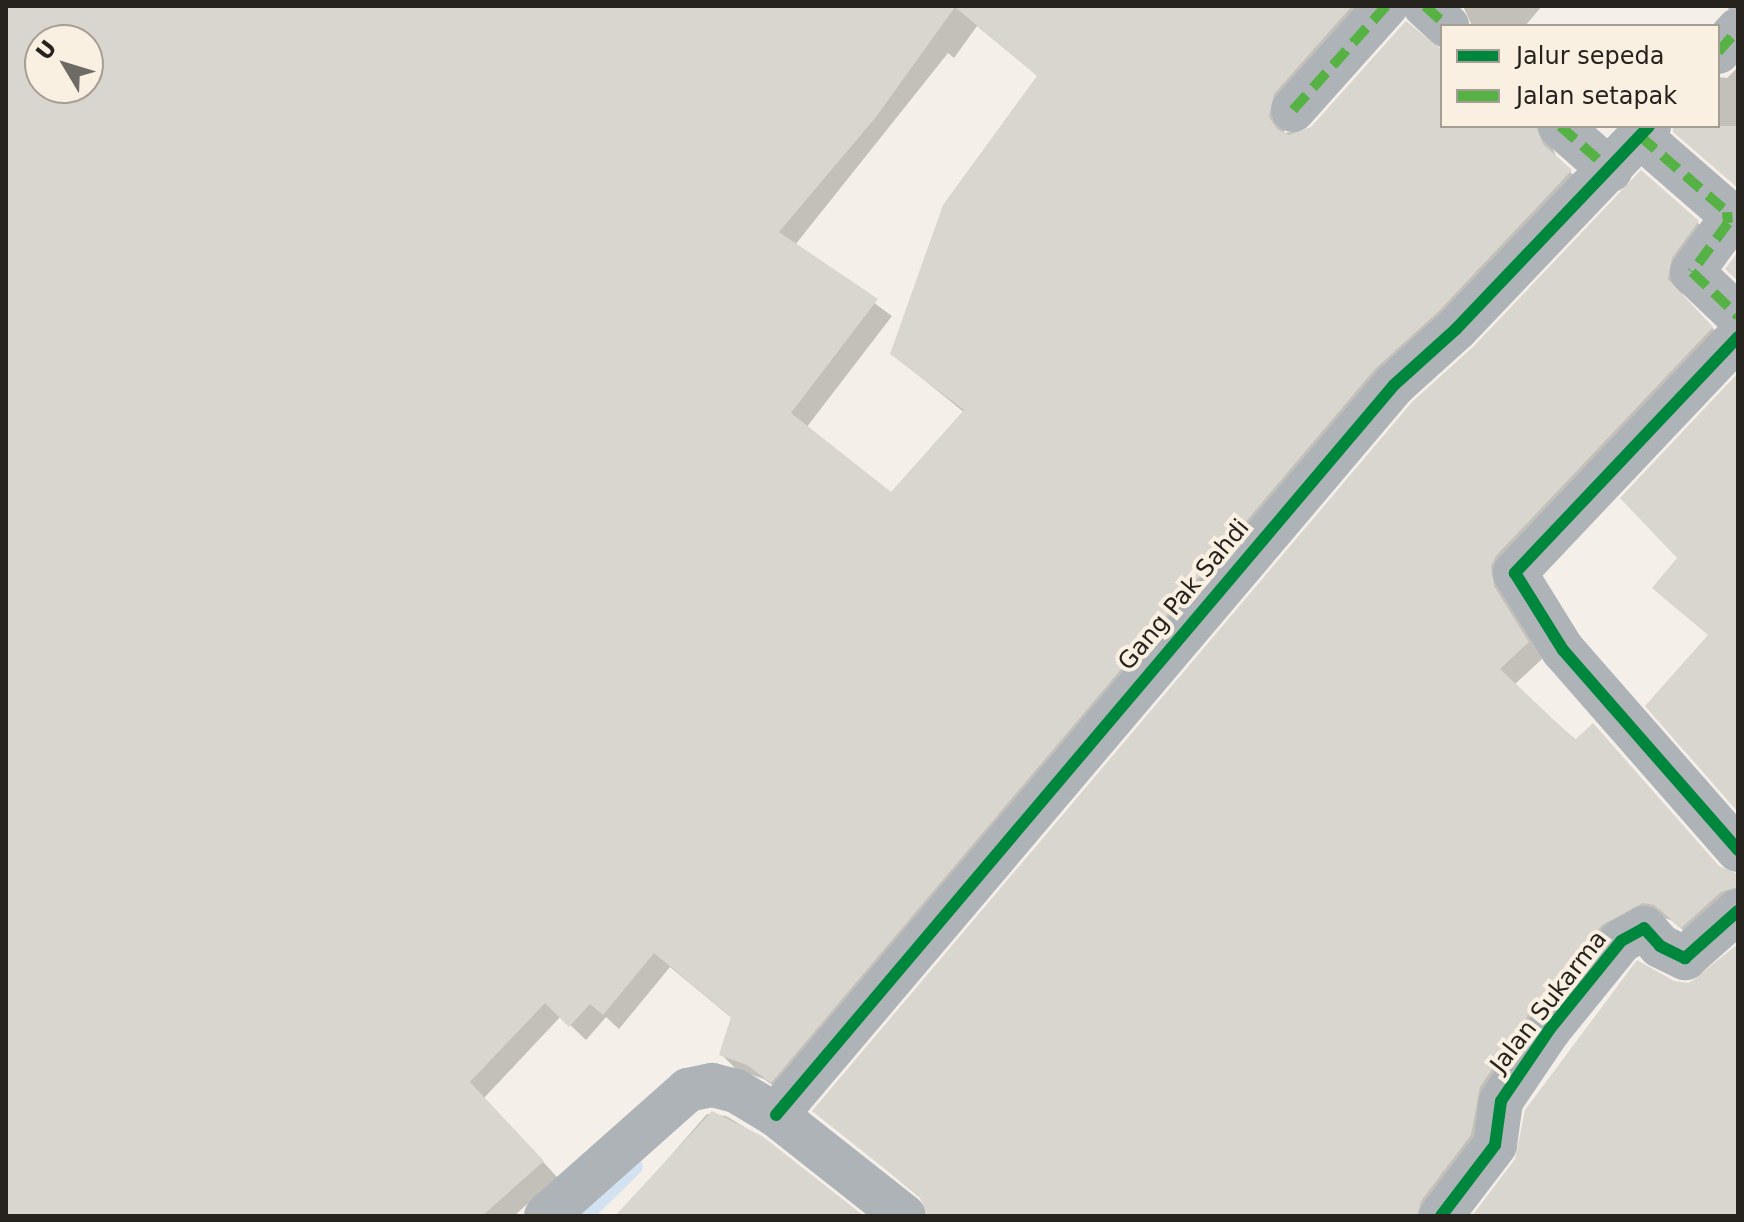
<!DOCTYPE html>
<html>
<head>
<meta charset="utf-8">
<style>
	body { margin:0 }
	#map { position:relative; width:1744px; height:1222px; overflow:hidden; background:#f4efe8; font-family:"DejaVu Sans",sans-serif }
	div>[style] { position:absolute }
	.shadow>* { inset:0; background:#0003 }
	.stream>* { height:18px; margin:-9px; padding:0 9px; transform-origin:9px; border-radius:9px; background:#d3e2f1 }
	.building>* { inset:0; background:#d9d5cf }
	.minor>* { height:44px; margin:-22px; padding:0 22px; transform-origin:22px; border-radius:22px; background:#aeb3b7 }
	.quiet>* { height:10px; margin-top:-5px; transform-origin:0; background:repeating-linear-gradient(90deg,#56b245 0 20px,transparent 0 30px) }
	.cycleway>* { height:12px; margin:-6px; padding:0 6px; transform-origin:6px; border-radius:6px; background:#00873e }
	span { translate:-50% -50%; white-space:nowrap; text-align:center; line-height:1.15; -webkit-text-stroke:8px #faf0e2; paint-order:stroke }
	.street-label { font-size:24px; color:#26231e }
	.frame { position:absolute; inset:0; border:8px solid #26231e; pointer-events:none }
	.legend { position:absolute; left:1440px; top:24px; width:280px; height:104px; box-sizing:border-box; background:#faf0e2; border:2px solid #a59e94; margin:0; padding:10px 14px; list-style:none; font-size:24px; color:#26231e }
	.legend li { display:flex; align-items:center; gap:16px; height:40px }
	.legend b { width:40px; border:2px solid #a59e94 }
	.north { position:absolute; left:24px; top:24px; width:80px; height:80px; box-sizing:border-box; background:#faf0e2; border:2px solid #a59e94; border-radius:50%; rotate:308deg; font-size:22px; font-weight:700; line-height:32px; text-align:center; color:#26231e }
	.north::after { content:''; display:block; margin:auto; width:28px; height:36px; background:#6e6a65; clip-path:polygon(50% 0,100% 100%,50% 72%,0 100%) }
</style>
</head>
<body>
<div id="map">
	<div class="shadow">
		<div style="clip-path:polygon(evenodd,6px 6px,1385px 6px,1289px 109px,1284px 133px,1312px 129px,1442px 53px,1442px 126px,1537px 126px,1550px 140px,1557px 159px,1586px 187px,787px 1096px,764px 1079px,737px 1070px,722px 1055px,733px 1019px,670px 967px,619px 1029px,606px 1017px,586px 1040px,561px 1016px,484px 1098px,557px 1177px,514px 1216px,6px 1216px,6px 6px,977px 26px,1039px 77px,892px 354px,965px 413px,892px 495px,806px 428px,892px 316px,795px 245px,948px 53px,954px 58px,977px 26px,6px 6px,40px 40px,88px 40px,88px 88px,40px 88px,40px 40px)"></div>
		<div style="clip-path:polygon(1463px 6px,1542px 6px,1525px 26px,1472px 26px)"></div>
		<div style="clip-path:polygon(1725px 6px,1738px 6px,1738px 17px)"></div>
		<div style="clip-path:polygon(1738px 67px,1738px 188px,1675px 126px,1718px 126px,1718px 77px,1727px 78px)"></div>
		<div style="clip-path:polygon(1697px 222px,1713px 237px,1686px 273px,1682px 296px,1727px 343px,1511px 572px,1543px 658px,1514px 685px,1722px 870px,1738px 875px,1738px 910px,1697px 942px,1671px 920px,1659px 917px,1439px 1216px,930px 1216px,923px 1200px,815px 1111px)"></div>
		<div style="clip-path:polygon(707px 1114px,726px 1116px,761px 1137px,860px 1216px,633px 1216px,625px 1208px)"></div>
	</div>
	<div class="stream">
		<div style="left:583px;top:1216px;width:71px;rotate:-44.4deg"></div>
	</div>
	<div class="building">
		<div style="clip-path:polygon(evenodd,6px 6px,1352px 6px,1274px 94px,1269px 117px,1277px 129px,1289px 135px,1311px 127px,1406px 21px,1442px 50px,1442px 126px,1536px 126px,1543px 144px,1572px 170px,1439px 311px,1375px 369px,771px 1083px,747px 1065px,719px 1055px,731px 1017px,654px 953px,603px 1015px,590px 1004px,569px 1027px,545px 1003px,470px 1082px,544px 1161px,482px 1216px,6px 1216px,6px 6px,955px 7px,1037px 76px,943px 205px,890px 354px,964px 410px,891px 492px,791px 413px,878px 299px,779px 232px,876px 117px,955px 7px,6px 6px,40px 40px,88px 40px,88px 88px,40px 88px,40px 40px)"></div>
		<div style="clip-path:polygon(1673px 126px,1738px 126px,1738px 188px,1673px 132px)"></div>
		<div style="clip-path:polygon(1641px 170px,1699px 221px,1672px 258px,1668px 279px,1713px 327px,1496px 556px,1491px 566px,1494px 586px,1529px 642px,1500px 669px,1575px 740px,1593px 723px,1719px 866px,1738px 874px,1738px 887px,1721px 892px,1681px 928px,1654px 905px,1643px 903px,1602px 925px,1529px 1014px,1480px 1087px,1471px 1135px,1421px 1201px,1417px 1216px,928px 1216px,919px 1196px,812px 1111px,1412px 402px,1474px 346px)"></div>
		<div style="clip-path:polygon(1738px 252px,1738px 281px,1725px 269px)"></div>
		<div style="clip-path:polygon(1738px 373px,1738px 812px,1645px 706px,1708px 635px,1652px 588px,1677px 558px,1620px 498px)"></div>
		<div style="clip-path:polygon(1738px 944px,1738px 1216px,1472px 1216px,1515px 1159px,1525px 1110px,1637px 960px,1674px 981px,1689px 983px)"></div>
		<div style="clip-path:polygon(712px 1111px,762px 1136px,864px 1216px,615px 1216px)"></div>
	</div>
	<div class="minor">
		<div style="left:1425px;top:6px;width:30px;rotate:42deg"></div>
		<div style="left:1718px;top:52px;width:30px;rotate:-48deg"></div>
		<div style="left:1293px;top:110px;width:140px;rotate:-48.2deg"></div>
		<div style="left:1560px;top:126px;width:67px;rotate:41.3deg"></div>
		<div style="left:1640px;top:136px;width:116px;rotate:41.1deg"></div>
		<div style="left:1727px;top:212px;width:11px;rotate:85deg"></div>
		<div style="left:1728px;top:223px;width:61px;rotate:126.3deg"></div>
		<div style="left:1692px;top:272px;width:64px;rotate:43.7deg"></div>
		<div style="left:1738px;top:337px;width:325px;rotate:133.4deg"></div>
		<div style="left:1515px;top:573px;width:91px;rotate:58.1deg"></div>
		<div style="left:1563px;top:650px;width:266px;rotate:48.8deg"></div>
		<div style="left:776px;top:1115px;width:956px;rotate:-49.75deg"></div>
		<div style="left:1394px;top:385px;width:84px;rotate:-42.1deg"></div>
		<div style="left:1456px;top:329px;width:280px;rotate:-46.4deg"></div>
		<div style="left:546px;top:1216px;width:190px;rotate:-41.6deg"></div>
		<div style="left:688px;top:1090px;width:25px;rotate:-12deg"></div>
		<div style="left:712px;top:1085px;width:25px;rotate:14deg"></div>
		<div style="left:736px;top:1091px;width:47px;rotate:31deg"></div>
		<div style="left:776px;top:1115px;width:163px;rotate:38.3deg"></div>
		<div style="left:1441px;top:1216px;width:89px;rotate:-52.7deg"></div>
		<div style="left:1495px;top:1145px;width:44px;rotate:-82.2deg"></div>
		<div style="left:1501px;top:1101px;width:86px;rotate:-55.9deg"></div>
		<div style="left:1549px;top:1030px;width:114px;rotate:-51deg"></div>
		<div style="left:1621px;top:941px;width:26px;rotate:-29deg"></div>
		<div style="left:1644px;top:928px;width:24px;rotate:48deg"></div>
		<div style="left:1660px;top:946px;width:28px;rotate:26deg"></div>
		<div style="left:1685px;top:958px;width:71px;rotate:-41.6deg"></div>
	</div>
	<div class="quiet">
		<div style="left:1425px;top:6px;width:30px;rotate:42deg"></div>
		<div style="left:1718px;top:52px;width:30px;rotate:-48deg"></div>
		<div style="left:1293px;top:110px;width:140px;rotate:-48.2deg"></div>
		<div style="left:1560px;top:126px;width:67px;rotate:41.3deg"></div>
		<div style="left:1640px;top:136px;width:116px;rotate:41.1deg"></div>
		<div style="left:1727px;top:212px;width:11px;rotate:85deg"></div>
		<div style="left:1728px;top:223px;width:61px;rotate:126.3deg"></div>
		<div style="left:1692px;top:272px;width:64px;rotate:43.7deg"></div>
	</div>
	<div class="cycleway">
		<div style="left:1738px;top:337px;width:325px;rotate:133.4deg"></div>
		<div style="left:1515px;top:573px;width:91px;rotate:58.1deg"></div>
		<div style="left:1563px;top:650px;width:266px;rotate:48.8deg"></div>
		<div style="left:776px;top:1115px;width:956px;rotate:-49.75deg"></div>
		<div style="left:1394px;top:385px;width:84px;rotate:-42.1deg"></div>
		<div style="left:1456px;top:329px;width:280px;rotate:-46.4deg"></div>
		<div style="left:1441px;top:1216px;width:89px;rotate:-52.7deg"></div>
		<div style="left:1495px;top:1145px;width:44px;rotate:-82.2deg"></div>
		<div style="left:1501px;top:1101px;width:86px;rotate:-55.9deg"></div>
		<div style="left:1549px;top:1030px;width:114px;rotate:-51deg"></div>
		<div style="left:1621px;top:941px;width:26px;rotate:-29deg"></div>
		<div style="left:1644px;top:928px;width:24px;rotate:48deg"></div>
		<div style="left:1660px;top:946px;width:28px;rotate:26deg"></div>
		<div style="left:1685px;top:958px;width:71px;rotate:-41.6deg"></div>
	</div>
	<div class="street-label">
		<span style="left:1184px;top:595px;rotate:-50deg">Gang Pak Sahdi</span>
		<span style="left:1549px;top:1002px;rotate:-52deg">Jalan Sukarma</span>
	</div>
	<div class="frame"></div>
	<ul class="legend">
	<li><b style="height:10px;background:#00873e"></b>Jalur sepeda</li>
	<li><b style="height:10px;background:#56b245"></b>Jalan setapak</li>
	</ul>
	<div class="north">U</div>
</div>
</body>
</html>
